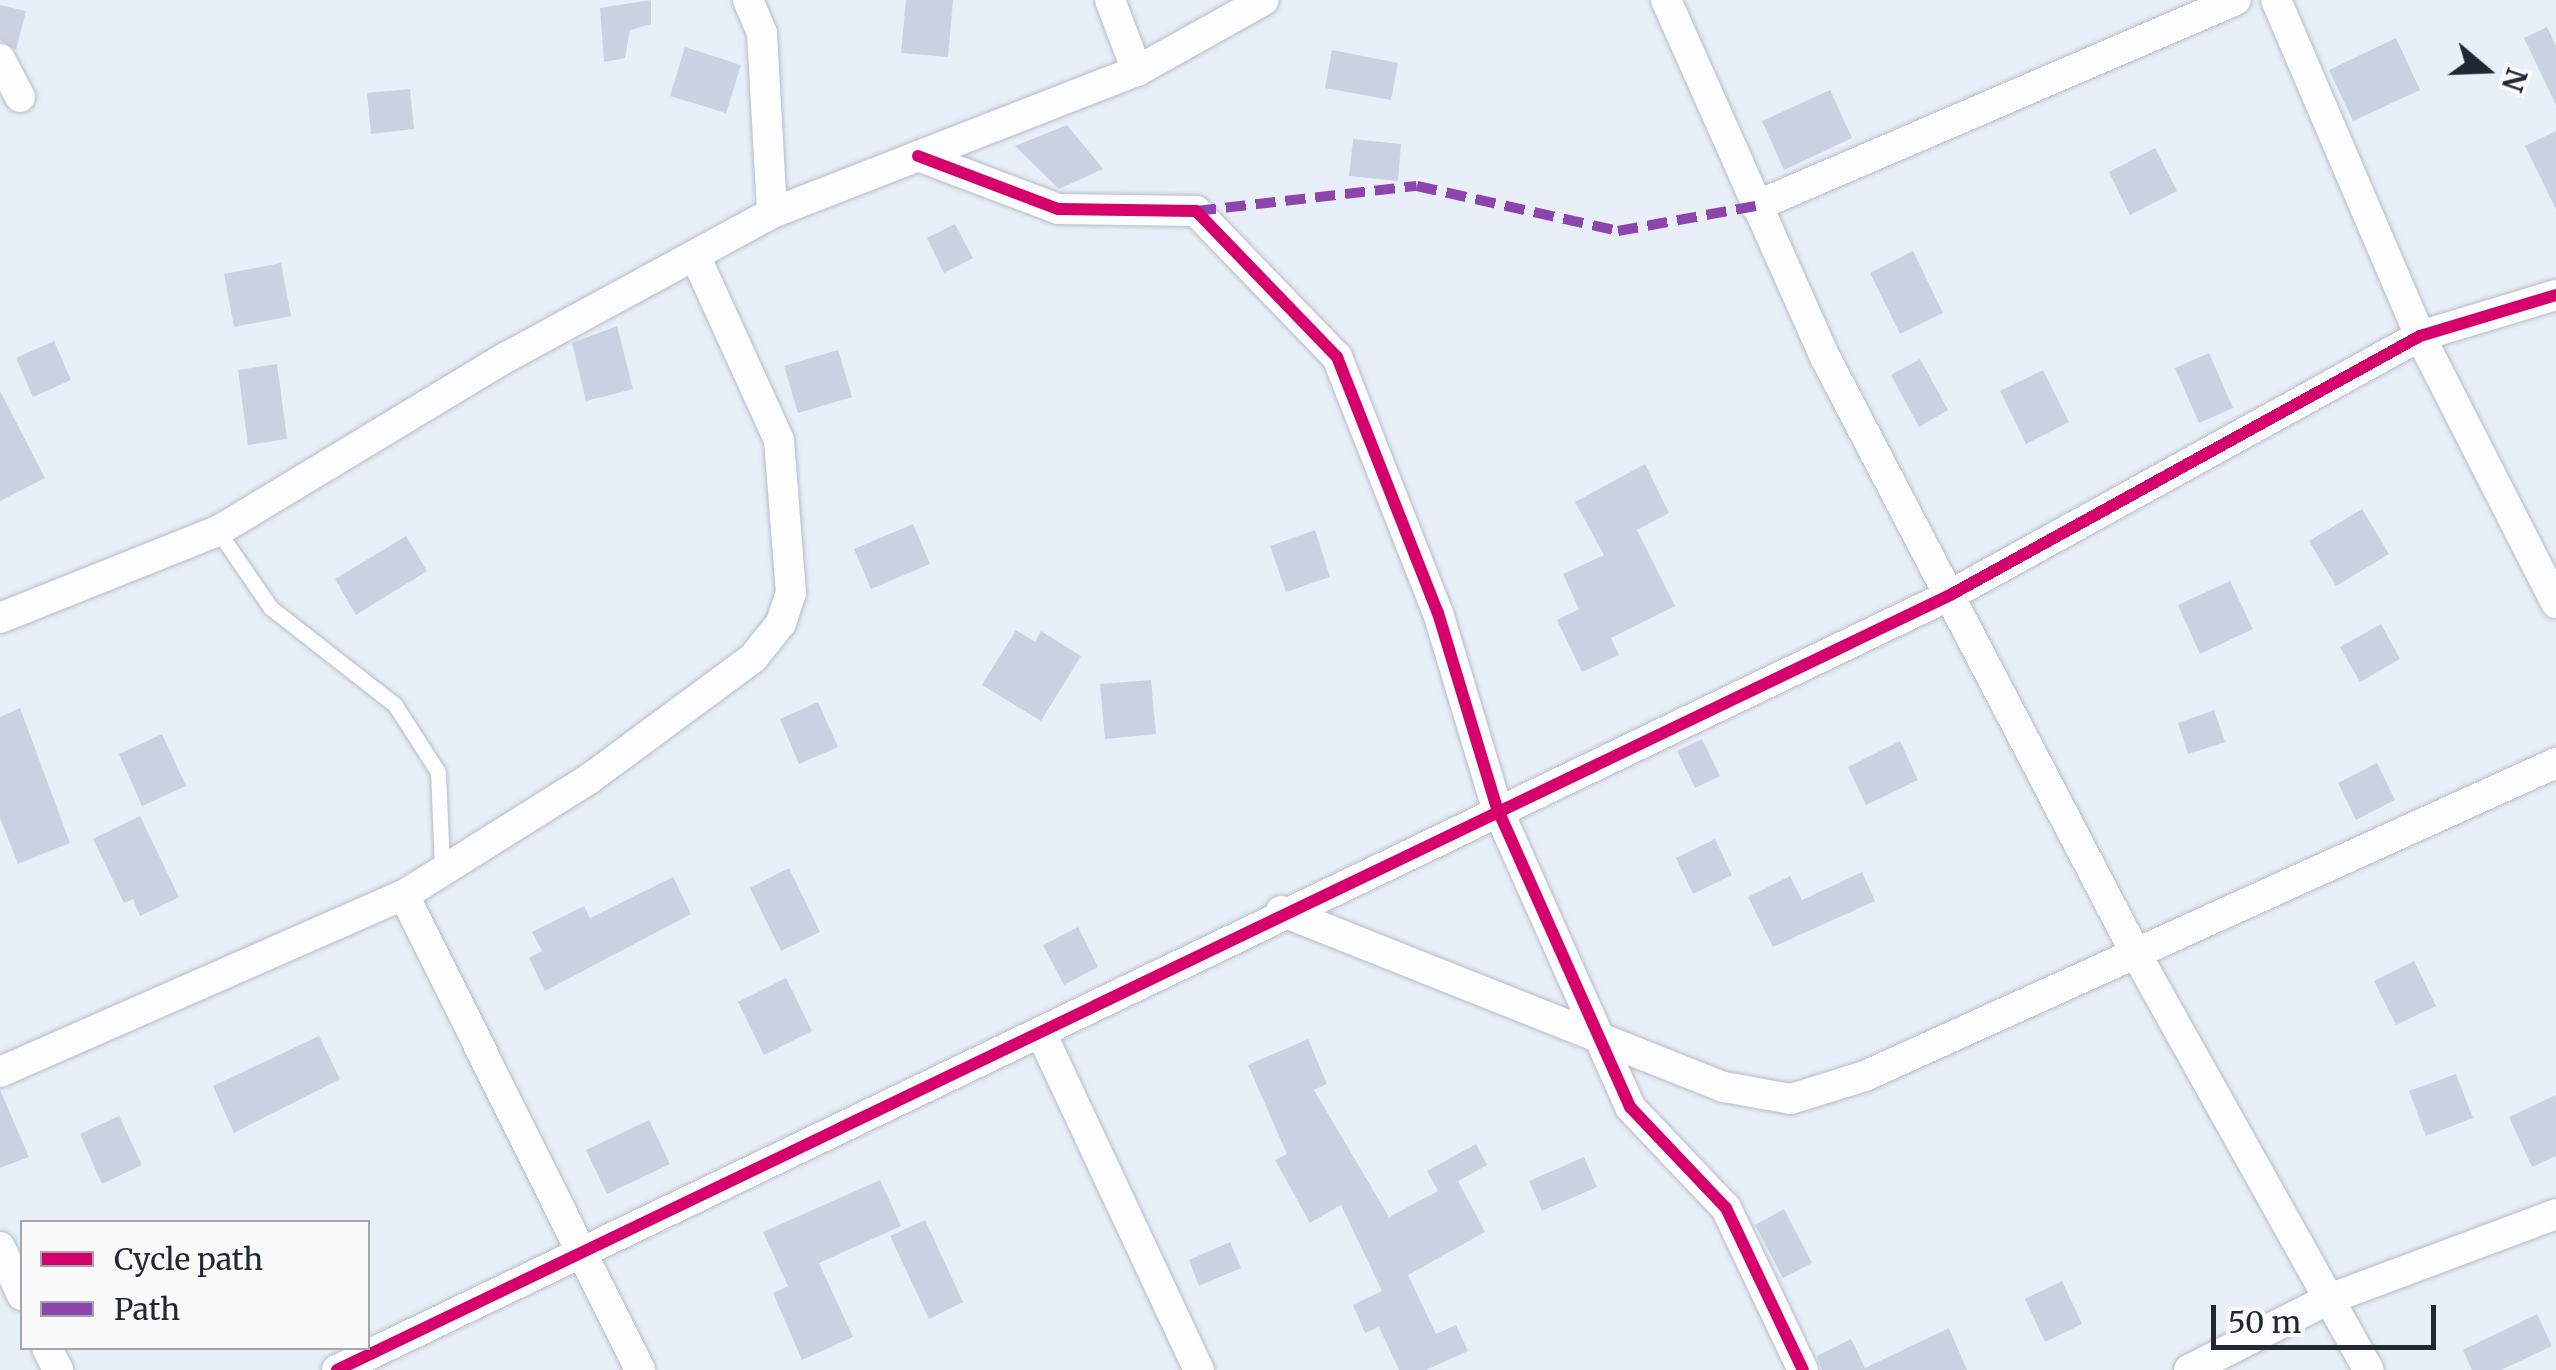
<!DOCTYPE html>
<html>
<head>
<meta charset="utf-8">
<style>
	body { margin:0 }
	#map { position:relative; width:2556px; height:1370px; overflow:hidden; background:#e9eff9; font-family:Merriweather,serif }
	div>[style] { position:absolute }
	.building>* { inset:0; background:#cad2e1 }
	.roads { filter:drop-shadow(0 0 2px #b6bcc5) drop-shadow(0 0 2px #b6bcc5) }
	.lane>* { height:15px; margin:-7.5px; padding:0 7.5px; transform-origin:7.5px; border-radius:7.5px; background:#fcfdfe }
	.street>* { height:30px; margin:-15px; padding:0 15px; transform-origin:15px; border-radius:15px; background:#fcfdfe }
	.quiet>* { height:10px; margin-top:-5px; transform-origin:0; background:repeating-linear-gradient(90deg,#8e44ad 0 20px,transparent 0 30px) }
	.cycleway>* { height:12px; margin:-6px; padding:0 6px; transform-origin:6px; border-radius:6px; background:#d6006c }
	span { translate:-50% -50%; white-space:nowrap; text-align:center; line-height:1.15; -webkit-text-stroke:8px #fafafa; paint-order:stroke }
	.legend { position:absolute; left:20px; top:1220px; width:350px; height:130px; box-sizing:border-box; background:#fafafa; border:2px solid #a4a6aa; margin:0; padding:12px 18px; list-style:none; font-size:30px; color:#222833 }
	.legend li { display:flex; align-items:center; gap:20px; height:50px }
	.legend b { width:50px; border:2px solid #a4a6aa }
	.north { position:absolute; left:2436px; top:20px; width:100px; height:100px; -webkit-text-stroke:8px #fafafa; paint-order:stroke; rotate:109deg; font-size:28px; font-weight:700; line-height:40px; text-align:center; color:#222833 }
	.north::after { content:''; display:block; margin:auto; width:35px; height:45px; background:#222833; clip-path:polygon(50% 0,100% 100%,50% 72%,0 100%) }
	.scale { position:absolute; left:2211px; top:1305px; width:225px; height:45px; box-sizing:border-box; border:5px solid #222833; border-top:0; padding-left:12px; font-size:30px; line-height:35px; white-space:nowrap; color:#222833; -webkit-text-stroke:8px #fafafa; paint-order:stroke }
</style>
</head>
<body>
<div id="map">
	<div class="building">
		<div style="clip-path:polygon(651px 0,651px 24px,630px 30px,625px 58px,604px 62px,600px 8px)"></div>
		<div style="clip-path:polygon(906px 0,953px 0,948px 57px,901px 53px)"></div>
		<div style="clip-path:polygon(0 5px,26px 11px,16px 50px,0 40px)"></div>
		<div style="clip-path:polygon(2547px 27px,2556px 46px,2556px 105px,2524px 38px)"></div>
		<div style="clip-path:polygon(2396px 38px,2420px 90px,2353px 121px,2329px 70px)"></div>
		<div style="clip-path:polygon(685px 47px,741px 65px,726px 113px,670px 96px)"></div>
		<div style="clip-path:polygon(1332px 50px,1398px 63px,1391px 100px,1325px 88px)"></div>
		<div style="clip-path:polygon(410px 89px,414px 129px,371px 134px,367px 93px)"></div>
		<div style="clip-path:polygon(1830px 90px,1852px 138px,1784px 170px,1762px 121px)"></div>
		<div style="clip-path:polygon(1067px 125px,1103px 169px,1059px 189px,1015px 146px)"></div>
		<div style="clip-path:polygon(2556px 131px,2556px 209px,2525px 146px)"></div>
		<div style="clip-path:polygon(1353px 139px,1401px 144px,1398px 181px,1349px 176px)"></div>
		<div style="clip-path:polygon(2155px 148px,2177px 191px,2130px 215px,2109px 172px)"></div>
		<div style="clip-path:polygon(955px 224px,973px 258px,944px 273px,927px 238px)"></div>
		<div style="clip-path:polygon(1913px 251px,1943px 313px,1900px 334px,1870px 273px)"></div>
		<div style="clip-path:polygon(281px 263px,291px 316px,234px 327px,224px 274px)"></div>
		<div style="clip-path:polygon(617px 326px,633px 389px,586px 401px,572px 343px)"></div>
		<div style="clip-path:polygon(54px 341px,71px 380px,33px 397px,16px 358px)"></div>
		<div style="clip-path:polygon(838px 350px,852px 397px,798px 413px,784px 366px)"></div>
		<div style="clip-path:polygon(2209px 353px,2233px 408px,2199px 423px,2175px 368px)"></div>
		<div style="clip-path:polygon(1920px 359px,1948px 410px,1919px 427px,1891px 375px)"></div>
		<div style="clip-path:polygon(277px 364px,287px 439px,248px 445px,238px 370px)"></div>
		<div style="clip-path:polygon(2043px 370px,2069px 422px,2026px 444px,2000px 391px)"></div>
		<div style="clip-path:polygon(0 391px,45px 478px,0 501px)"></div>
		<div style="clip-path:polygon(1645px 464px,1669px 513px,1637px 530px,1675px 606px,1611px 638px,1619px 655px,1582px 672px,1557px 620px,1579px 609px,1563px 574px,1604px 555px,1575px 502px)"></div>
		<div style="clip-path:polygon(2362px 509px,2389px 554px,2336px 586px,2309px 541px)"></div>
		<div style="clip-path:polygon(913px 524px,930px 564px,871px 589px,854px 549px)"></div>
		<div style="clip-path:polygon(1315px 530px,1330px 577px,1286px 592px,1270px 546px)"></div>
		<div style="clip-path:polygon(406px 536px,427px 571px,356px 615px,335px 579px)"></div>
		<div style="clip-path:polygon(2230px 581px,2253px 629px,2200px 654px,2178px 605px)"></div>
		<div style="clip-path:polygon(2381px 624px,2400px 659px,2360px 682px,2340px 647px)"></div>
		<div style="clip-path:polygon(1016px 630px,1035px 642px,1041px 631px,1081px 656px,1041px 721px,982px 685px)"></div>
		<div style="clip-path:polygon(1151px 680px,1156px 734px,1105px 739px,1100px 684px)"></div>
		<div style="clip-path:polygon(818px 702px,838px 747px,799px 764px,780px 719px)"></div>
		<div style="clip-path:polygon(20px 708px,70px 843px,18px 864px,0 818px,0 717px)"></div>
		<div style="clip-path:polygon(2214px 710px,2225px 742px,2188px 754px,2178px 723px)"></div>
		<div style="clip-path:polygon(162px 734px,186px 786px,142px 806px,119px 754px)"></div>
		<div style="clip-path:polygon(1702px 739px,1720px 776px,1695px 788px,1677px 751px)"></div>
		<div style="clip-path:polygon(1900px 741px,1918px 780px,1866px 805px,1848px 767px)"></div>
		<div style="clip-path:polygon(2377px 763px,2395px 800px,2356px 820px,2338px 783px)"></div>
		<div style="clip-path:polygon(140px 816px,179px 897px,140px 916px,133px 899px,124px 903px,93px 839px)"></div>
		<div style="clip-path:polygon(1715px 839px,1732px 875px,1693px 894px,1676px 858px)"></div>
		<div style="clip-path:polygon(789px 868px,820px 932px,781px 951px,750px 888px)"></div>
		<div style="clip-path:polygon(1862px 872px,1875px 901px,1773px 947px,1748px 897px,1790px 876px,1802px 900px)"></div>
		<div style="clip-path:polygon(673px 877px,691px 914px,545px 991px,529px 958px,542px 951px,532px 932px,584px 906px,590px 918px)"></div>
		<div style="clip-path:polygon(1078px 927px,1098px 967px,1064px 985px,1043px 945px)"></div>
		<div style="clip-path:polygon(2414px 961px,2436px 1006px,2396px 1025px,2374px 981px)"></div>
		<div style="clip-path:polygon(786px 978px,812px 1031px,764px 1055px,738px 1002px)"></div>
		<div style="clip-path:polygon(319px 1036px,340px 1079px,234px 1133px,213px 1086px)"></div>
		<div style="clip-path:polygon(1308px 1039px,1327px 1084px,1314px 1090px,1389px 1217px,1438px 1191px,1427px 1171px,1476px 1144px,1487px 1165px,1458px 1181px,1485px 1232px,1408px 1275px,1436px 1334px,1456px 1325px,1468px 1351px,1426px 1370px,1399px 1370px,1379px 1327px,1365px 1333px,1353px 1305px,1382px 1291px,1341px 1205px,1310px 1223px,1275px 1160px,1287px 1154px,1248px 1065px)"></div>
		<div style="clip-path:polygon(2456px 1074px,2473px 1118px,2426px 1136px,2409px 1091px)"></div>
		<div style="clip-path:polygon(0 1090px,29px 1157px,0 1168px)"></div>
		<div style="clip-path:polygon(2556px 1095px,2556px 1156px,2532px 1167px,2509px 1117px)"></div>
		<div style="clip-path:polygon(119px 1116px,142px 1165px,102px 1184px,80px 1134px)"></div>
		<div style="clip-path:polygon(649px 1120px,670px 1164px,607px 1194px,586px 1150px)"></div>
		<div style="clip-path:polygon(1584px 1157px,1597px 1187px,1542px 1211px,1529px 1181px)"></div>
		<div style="clip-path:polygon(880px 1180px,901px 1226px,819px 1263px,853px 1337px,802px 1360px,773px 1293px,788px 1286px,763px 1232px)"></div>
		<div style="clip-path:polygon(1784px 1209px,1812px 1263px,1783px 1278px,1755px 1225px)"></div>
		<div style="clip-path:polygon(925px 1220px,963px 1302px,929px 1319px,890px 1236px)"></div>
		<div style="clip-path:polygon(1230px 1242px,1241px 1268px,1199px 1286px,1189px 1260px)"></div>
		<div style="clip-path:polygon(2062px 1281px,2082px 1324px,2045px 1342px,2025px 1299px)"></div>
		<div style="clip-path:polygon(2537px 1314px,2552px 1346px,2501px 1370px,2472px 1370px,2463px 1350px)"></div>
		<div style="clip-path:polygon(1949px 1328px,1967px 1370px,1822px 1370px,1817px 1356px,1851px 1339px,1865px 1368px)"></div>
	</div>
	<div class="roads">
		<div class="lane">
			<div style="left:218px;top:531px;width:93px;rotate:55.5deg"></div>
			<div style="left:271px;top:608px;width:157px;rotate:38deg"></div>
			<div style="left:395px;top:705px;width:80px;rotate:57.3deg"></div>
			<div style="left:438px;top:772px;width:97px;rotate:87.6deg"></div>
		</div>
		<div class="street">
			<div style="left:748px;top:0;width:36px;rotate:67deg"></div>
			<div style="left:762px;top:33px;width:180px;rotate:86.8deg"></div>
			<div style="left:1110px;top:0;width:76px;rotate:69.2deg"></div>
			<div style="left:1666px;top:0;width:393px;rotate:66deg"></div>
			<div style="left:1826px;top:359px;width:669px;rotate:62.48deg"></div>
			<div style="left:2135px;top:952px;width:479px;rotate:60.8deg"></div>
			<div style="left:2276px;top:0;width:366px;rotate:66.8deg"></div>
			<div style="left:2420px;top:336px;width:300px;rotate:63deg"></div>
			<div style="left:0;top:59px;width:43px;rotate:62.2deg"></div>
			<div style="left:918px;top:156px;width:150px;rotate:20.7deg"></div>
			<div style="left:1058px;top:209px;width:138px;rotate:0.8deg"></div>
			<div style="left:1196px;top:211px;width:203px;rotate:46deg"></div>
			<div style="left:1337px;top:357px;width:275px;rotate:68.5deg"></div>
			<div style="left:1438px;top:613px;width:204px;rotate:73.2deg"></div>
			<div style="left:1497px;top:808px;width:327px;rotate:66deg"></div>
			<div style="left:1630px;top:1107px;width:139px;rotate:46.5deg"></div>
			<div style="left:1726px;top:1208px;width:179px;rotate:64.6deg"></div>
			<div style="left:1756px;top:206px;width:522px;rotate:-23.23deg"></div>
			<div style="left:0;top:618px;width:235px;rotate:-21.8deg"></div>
			<div style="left:218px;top:531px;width:337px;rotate:-31.1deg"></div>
			<div style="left:507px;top:357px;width:302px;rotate:-28.5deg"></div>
			<div style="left:772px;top:213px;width:392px;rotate:-21.3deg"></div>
			<div style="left:1137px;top:71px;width:145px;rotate:-29.2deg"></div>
			<div style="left:404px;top:895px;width:530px;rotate:63.58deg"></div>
			<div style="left:1281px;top:911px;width:477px;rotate:21.7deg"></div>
			<div style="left:1724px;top:1087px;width:68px;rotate:10.2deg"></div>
			<div style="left:1791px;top:1099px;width:77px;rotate:-17.3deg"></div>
			<div style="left:1865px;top:1076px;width:759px;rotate:-24.37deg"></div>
			<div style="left:1041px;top:1033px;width:372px;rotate:64.9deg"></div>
			<div style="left:0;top:1072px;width:441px;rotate:-23.7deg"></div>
			<div style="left:404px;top:895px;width:218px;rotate:-32.1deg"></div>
			<div style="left:589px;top:779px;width:204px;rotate:-36.4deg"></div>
			<div style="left:753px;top:658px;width:45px;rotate:-51.3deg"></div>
			<div style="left:781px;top:623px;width:32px;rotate:-72deg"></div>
			<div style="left:791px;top:593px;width:153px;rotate:-94.5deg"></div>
			<div style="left:779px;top:440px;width:202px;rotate:-114.5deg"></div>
			<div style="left:0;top:1247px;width:53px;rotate:65.4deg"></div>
			<div style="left:47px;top:1348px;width:25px;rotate:63deg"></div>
			<div style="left:337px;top:1370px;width:1792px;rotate:-25.66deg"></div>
			<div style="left:1952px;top:594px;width:534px;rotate:-28.87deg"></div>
			<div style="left:2420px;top:336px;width:142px;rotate:-16.8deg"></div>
			<div style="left:2189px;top:1370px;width:157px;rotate:-26.9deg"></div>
			<div style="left:2329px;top:1299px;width:242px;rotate:-20.5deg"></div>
		</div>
	</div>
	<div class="quiet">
		<div style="left:1196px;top:211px;width:222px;rotate:-6.5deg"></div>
		<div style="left:1417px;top:186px;width:206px;rotate:12.6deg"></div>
		<div style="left:1618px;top:231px;width:140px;rotate:-10.3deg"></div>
	</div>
	<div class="cycleway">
		<div style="left:918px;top:156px;width:150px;rotate:20.7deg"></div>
		<div style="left:1058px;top:209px;width:138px;rotate:0.8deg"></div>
		<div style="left:1196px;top:211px;width:203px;rotate:46deg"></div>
		<div style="left:1337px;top:357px;width:275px;rotate:68.5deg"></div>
		<div style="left:1438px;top:613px;width:204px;rotate:73.2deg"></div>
		<div style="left:1497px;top:808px;width:327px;rotate:66deg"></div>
		<div style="left:1630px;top:1107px;width:139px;rotate:46.5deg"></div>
		<div style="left:1726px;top:1208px;width:179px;rotate:64.6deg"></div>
		<div style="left:337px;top:1370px;width:1792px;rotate:-25.66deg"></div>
		<div style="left:1952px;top:594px;width:534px;rotate:-28.87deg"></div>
		<div style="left:2420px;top:336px;width:142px;rotate:-16.8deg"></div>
	</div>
	<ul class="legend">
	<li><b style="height:12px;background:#d6006c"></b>Cycle path</li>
	<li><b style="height:12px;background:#8e44ad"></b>Path</li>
	</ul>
	<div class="north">N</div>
	<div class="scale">50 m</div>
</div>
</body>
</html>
